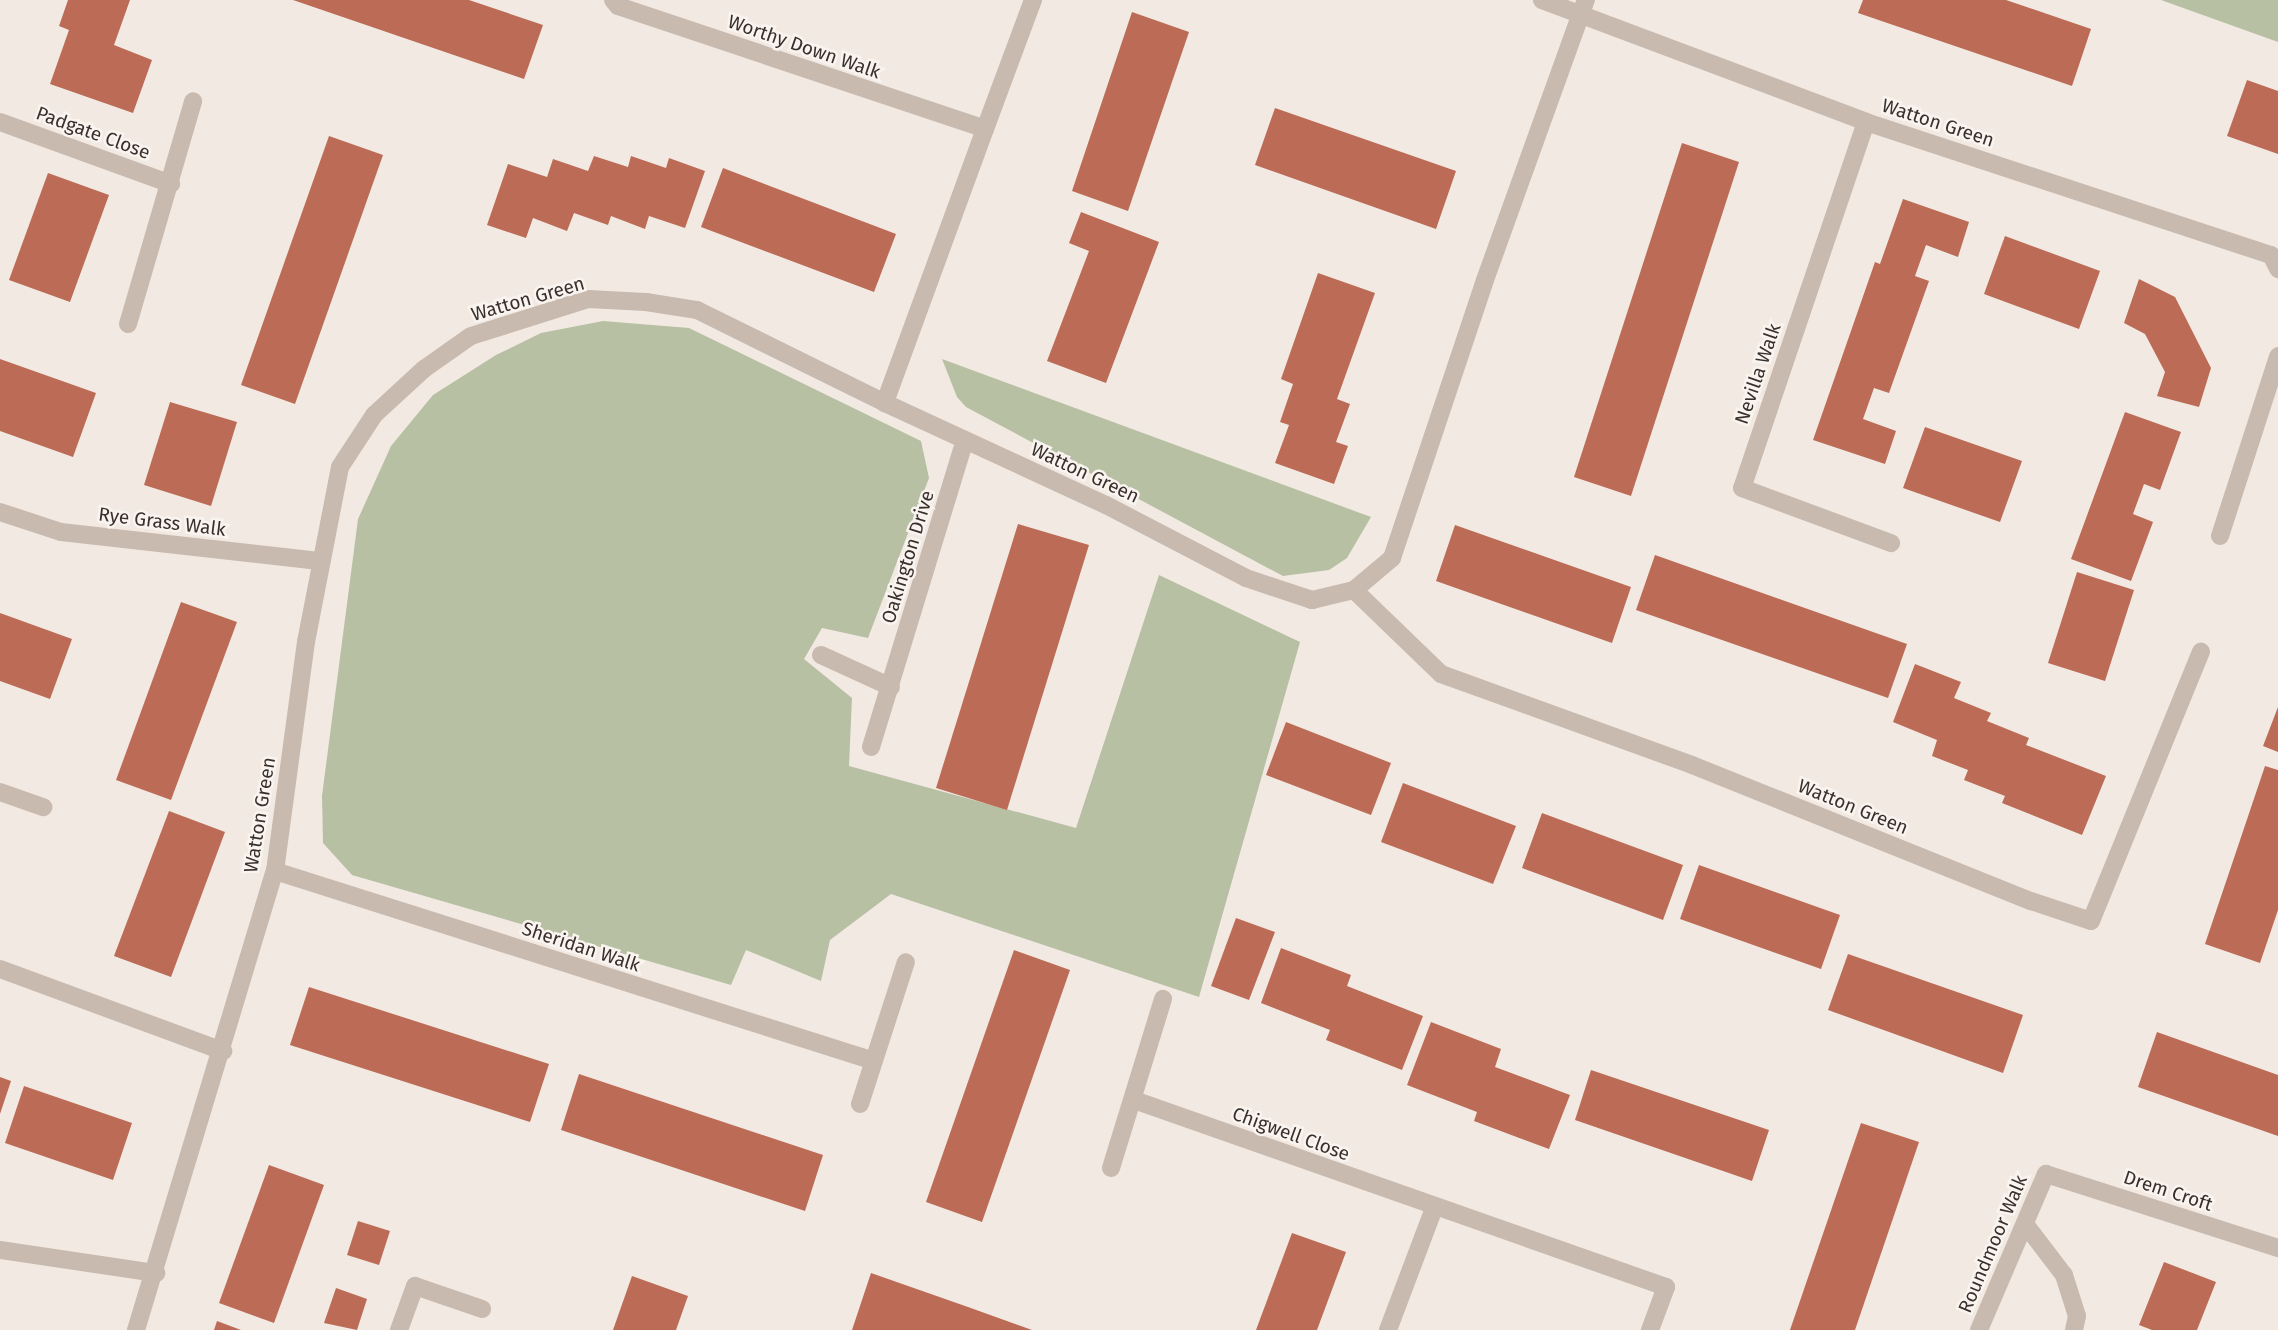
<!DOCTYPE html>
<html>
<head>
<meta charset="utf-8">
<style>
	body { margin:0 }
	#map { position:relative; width:2278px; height:1330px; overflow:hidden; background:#f2eae2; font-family:"Fira Sans",sans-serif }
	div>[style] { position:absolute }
	.green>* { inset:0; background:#b7c0a3 }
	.building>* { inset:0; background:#bc6b56 }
	.service>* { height:18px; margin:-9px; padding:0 9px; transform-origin:9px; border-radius:9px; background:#c9baaf }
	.minor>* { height:18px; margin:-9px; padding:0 9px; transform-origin:9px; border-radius:9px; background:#c9baaf }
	span { translate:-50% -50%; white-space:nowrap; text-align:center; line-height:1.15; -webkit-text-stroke:5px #f9f4ef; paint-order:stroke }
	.street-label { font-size:19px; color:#39302c }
</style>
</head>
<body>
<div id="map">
	<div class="green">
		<div style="clip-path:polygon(2161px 0,2278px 0,2278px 42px)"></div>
		<div style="clip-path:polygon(603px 321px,689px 328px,921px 441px,929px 478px,868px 638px,822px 628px,804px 659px,852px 698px,849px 766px,1076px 828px,1159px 575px,1300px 642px,1199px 997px,891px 894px,830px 940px,821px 981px,746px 950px,731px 985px,352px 875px,323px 843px,322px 796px,358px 519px,391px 446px,433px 395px,496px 355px,541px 333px)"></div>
		<div style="clip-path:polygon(942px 359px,1371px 517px,1347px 558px,1329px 570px,1283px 576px,966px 407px,957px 397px)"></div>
	</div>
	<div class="building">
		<div style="clip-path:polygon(68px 0,130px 0,114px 45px,152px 60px,133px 113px,50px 84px,69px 30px,59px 26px)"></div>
		<div style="clip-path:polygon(293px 0,469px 0,543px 25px,524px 79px)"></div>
		<div style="clip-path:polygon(1863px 0,2006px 0,2091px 29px,2072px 86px,1858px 13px)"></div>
		<div style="clip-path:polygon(1132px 12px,1189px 32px,1128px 211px,1072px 191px)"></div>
		<div style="clip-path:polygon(2247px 80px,2278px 91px,2278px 154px,2227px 136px)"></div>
		<div style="clip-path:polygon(1275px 108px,1456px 171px,1436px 229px,1255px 165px)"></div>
		<div style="clip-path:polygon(329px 136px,383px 155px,295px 404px,241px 385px)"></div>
		<div style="clip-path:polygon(1682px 143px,1739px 162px,1631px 496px,1574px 477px)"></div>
		<div style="clip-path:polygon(594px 156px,628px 167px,631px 156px,666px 168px,669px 158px,705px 171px,685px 228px,649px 216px,645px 229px,611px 216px,608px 225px,574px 213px,567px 231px,533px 218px,526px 238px,487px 225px,508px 164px,547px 177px,553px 159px,588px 171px)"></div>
		<div style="clip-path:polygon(723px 168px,896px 234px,874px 292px,701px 227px)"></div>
		<div style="clip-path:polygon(48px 173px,109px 195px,70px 302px,9px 280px)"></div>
		<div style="clip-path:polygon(1903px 199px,1969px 222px,1958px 257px,1926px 245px,1915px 276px,1929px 281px,1889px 393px,1874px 388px,1863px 419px,1896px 431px,1885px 464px,1813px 440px,1875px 262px,1880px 264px)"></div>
		<div style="clip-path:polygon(1081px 212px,1159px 242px,1106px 383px,1047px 361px,1089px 251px,1069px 243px)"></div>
		<div style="clip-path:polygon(2005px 236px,2100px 271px,2079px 329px,1984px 294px)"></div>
		<div style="clip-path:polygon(1318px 273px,1375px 293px,1337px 399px,1350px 404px,1336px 442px,1348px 446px,1334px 484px,1275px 463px,1289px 425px,1280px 422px,1293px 384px,1281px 379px)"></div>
		<div style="clip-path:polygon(2139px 279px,2175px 297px,2211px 368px,2199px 407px,2157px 396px,2165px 372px,2145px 334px,2124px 323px)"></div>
		<div style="clip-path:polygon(0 359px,96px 393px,73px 457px,0 431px)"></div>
		<div style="clip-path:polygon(170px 402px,237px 422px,211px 506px,144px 485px)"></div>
		<div style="clip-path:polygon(2125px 412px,2181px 432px,2160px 490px,2144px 484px,2133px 514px,2153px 522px,2131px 581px,2071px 559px)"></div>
		<div style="clip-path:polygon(1925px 427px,2022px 461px,2000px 522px,1903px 488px)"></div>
		<div style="clip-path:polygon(1018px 524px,1089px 545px,1007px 810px,936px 788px)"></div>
		<div style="clip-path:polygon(1455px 525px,1631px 587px,1612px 643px,1436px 581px)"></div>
		<div style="clip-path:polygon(1655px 555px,1907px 644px,1888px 698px,1636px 610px)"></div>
		<div style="clip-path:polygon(2077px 572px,2134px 590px,2105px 681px,2048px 663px)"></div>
		<div style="clip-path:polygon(181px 602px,237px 622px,171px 800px,116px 780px)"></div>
		<div style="clip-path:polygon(0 613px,72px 639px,50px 699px,0 681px)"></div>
		<div style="clip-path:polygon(1915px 664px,1961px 682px,1954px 698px,1991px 713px,1987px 721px,2029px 738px,2026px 745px,2106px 776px,2082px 835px,2002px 803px,2005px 796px,1964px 780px,1968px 770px,1932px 756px,1937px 740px,1893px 722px)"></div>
		<div style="clip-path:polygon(2278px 707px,2278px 752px,2263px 746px)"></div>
		<div style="clip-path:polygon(1286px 722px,1391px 763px,1371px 815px,1266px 775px)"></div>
		<div style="clip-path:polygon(2265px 766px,2278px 770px,2278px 910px,2260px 963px,2205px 944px)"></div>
		<div style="clip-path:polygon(1403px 783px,1516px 826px,1493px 884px,1381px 842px)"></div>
		<div style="clip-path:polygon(169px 811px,225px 832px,171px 977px,114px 956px)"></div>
		<div style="clip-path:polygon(1542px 813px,1683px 865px,1663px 920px,1522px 868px)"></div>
		<div style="clip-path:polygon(1699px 865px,1840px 915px,1821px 969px,1680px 919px)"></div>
		<div style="clip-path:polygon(1236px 918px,1275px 932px,1249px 1000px,1211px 986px)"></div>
		<div style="clip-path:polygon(1281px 948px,1351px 975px,1347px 986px,1423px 1016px,1402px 1070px,1326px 1040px,1330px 1030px,1261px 1003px)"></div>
		<div style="clip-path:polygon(1014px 950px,1070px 970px,982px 1222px,926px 1202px)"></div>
		<div style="clip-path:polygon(1848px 954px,2023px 1015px,2003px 1073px,1828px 1010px)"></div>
		<div style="clip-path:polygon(309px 987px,549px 1064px,530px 1122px,290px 1045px)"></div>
		<div style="clip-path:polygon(1431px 1022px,1501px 1049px,1495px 1067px,1570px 1095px,1549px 1149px,1474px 1121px,1477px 1112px,1407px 1085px)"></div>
		<div style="clip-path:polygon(2157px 1032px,2278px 1075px,2278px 1136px,2138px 1087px)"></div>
		<div style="clip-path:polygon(1591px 1070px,1769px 1130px,1752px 1181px,1575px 1120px)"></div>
		<div style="clip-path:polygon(579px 1074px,823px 1155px,805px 1211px,561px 1130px)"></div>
		<div style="clip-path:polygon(0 1077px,11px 1081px,0 1114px)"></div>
		<div style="clip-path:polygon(24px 1086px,132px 1123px,113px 1180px,5px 1143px)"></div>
		<div style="clip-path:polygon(1861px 1123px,1919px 1142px,1855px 1330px,1790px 1330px)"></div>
		<div style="clip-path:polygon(269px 1165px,324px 1185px,274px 1323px,219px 1303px)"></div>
		<div style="clip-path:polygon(358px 1221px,390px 1231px,379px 1265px,347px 1255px)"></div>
		<div style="clip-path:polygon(1292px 1233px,1346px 1252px,1317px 1330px,1256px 1330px)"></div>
		<div style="clip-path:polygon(2164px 1262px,2216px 1282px,2197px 1330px,2152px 1330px,2139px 1325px)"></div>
		<div style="clip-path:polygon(871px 1273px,968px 1307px,1032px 1330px,852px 1330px)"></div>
		<div style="clip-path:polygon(632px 1276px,688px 1296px,676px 1330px,613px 1330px)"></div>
		<div style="clip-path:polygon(336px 1288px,367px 1299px,357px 1330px,324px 1323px)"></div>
		<div style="clip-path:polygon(217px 1321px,241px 1330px,214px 1330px)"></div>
	</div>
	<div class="service">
		<div style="left:2025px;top:1224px;width:64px;rotate:52.6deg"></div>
		<div style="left:2064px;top:1275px;width:43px;rotate:72.4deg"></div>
		<div style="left:2077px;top:1316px;width:14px;rotate:102deg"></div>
	</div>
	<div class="minor">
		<div style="left:613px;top:0;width:8px;rotate:50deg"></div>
		<div style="left:618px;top:6px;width:387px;rotate:18.5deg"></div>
		<div style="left:985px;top:129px;width:292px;rotate:110.1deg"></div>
		<div style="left:1542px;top:0;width:346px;rotate:20.6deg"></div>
		<div style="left:1866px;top:122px;width:426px;rotate:18.2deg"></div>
		<div style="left:2271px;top:255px;width:16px;rotate:63deg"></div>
		<div style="left:0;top:122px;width:182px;rotate:19.9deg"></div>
		<div style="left:1866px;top:122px;width:386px;rotate:108.7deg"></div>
		<div style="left:1742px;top:488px;width:159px;rotate:20.3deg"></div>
		<div style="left:985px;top:129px;width:138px;rotate:-69.6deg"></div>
		<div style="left:128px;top:324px;width:232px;rotate:-73.7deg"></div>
		<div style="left:0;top:512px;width:64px;rotate:18.2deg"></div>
		<div style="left:61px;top:532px;width:262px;rotate:6.4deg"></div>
		<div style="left:2220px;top:536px;width:189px;rotate:-72.1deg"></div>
		<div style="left:1354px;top:590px;width:121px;rotate:44deg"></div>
		<div style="left:1441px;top:674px;width:267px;rotate:19.9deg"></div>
		<div style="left:1692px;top:765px;width:365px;rotate:21.9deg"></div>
		<div style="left:2031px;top:901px;width:63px;rotate:18.4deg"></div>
		<div style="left:2091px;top:921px;width:291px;rotate:-67.8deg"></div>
		<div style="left:821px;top:655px;width:77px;rotate:24.6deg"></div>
		<div style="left:871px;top:747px;width:321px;rotate:-73deg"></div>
		<div style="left:0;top:792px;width:46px;rotate:19.2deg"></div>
		<div style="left:275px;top:871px;width:628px;rotate:17.6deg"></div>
		<div style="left:0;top:969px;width:238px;rotate:20.2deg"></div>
		<div style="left:1134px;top:1100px;width:564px;rotate:19.37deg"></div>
		<div style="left:1666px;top:1287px;width:46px;rotate:110.4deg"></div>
		<div style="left:860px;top:1104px;width:149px;rotate:-72.1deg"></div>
		<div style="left:1111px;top:1168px;width:177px;rotate:-72.9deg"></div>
		<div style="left:0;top:1250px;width:158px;rotate:8.4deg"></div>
		<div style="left:136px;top:1330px;width:480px;rotate:-73.2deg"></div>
		<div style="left:275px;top:871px;width:231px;rotate:-82.3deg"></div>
		<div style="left:306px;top:642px;width:178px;rotate:-79deg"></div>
		<div style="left:340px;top:467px;width:62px;rotate:-56.8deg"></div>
		<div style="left:374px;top:415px;width:68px;rotate:-42.6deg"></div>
		<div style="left:424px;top:369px;width:57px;rotate:-35.1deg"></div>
		<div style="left:471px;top:336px;width:123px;rotate:-17.5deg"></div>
		<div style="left:588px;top:299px;width:58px;rotate:3deg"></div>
		<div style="left:646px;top:302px;width:52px;rotate:8.9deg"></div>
		<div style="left:697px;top:310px;width:210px;rotate:26.3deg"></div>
		<div style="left:885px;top:403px;width:243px;rotate:24.8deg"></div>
		<div style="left:1106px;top:505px;width:158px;rotate:27.5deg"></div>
		<div style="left:1246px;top:578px;width:70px;rotate:18.4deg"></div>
		<div style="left:1312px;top:600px;width:43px;rotate:-13.4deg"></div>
		<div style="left:1354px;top:590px;width:50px;rotate:-40.1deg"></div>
		<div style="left:1392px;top:558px;width:293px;rotate:-71.5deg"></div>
		<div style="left:1485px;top:280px;width:298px;rotate:-70.2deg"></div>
		<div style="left:399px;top:1330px;width:47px;rotate:-70deg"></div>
		<div style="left:415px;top:1286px;width:71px;rotate:18.9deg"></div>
		<div style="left:1388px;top:1330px;width:130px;rotate:-69.3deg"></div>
		<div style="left:1979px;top:1330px;width:170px;rotate:-66.8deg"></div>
		<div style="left:2046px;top:1174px;width:244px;rotate:17.7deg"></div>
	</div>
	<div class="street-label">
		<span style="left:804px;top:47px;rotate:19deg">Worthy Down Walk</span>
		<span style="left:1938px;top:123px;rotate:18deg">Watton Green</span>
		<span style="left:93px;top:133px;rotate:20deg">Padgate Close</span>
		<span style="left:528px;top:299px;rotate:-16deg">Watton Green</span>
		<span style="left:1758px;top:374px;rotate:-71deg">Nevilla Walk</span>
		<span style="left:1085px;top:473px;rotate:25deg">Watton Green</span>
		<span style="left:162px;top:522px;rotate:7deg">Rye Grass Walk</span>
		<span style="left:908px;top:557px;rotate:-73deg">Oakington Drive</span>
		<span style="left:1853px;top:807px;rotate:22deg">Watton Green</span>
		<span style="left:260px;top:815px;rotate:-81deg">Watton Green</span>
		<span style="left:581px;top:947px;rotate:18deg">Sheridan Walk</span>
		<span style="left:1291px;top:1134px;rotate:20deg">Chigwell Close</span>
		<span style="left:2168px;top:1191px;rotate:18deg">Drem Croft</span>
		<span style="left:1993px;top:1244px;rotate:-67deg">Roundmoor Walk</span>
	</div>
</div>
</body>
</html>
